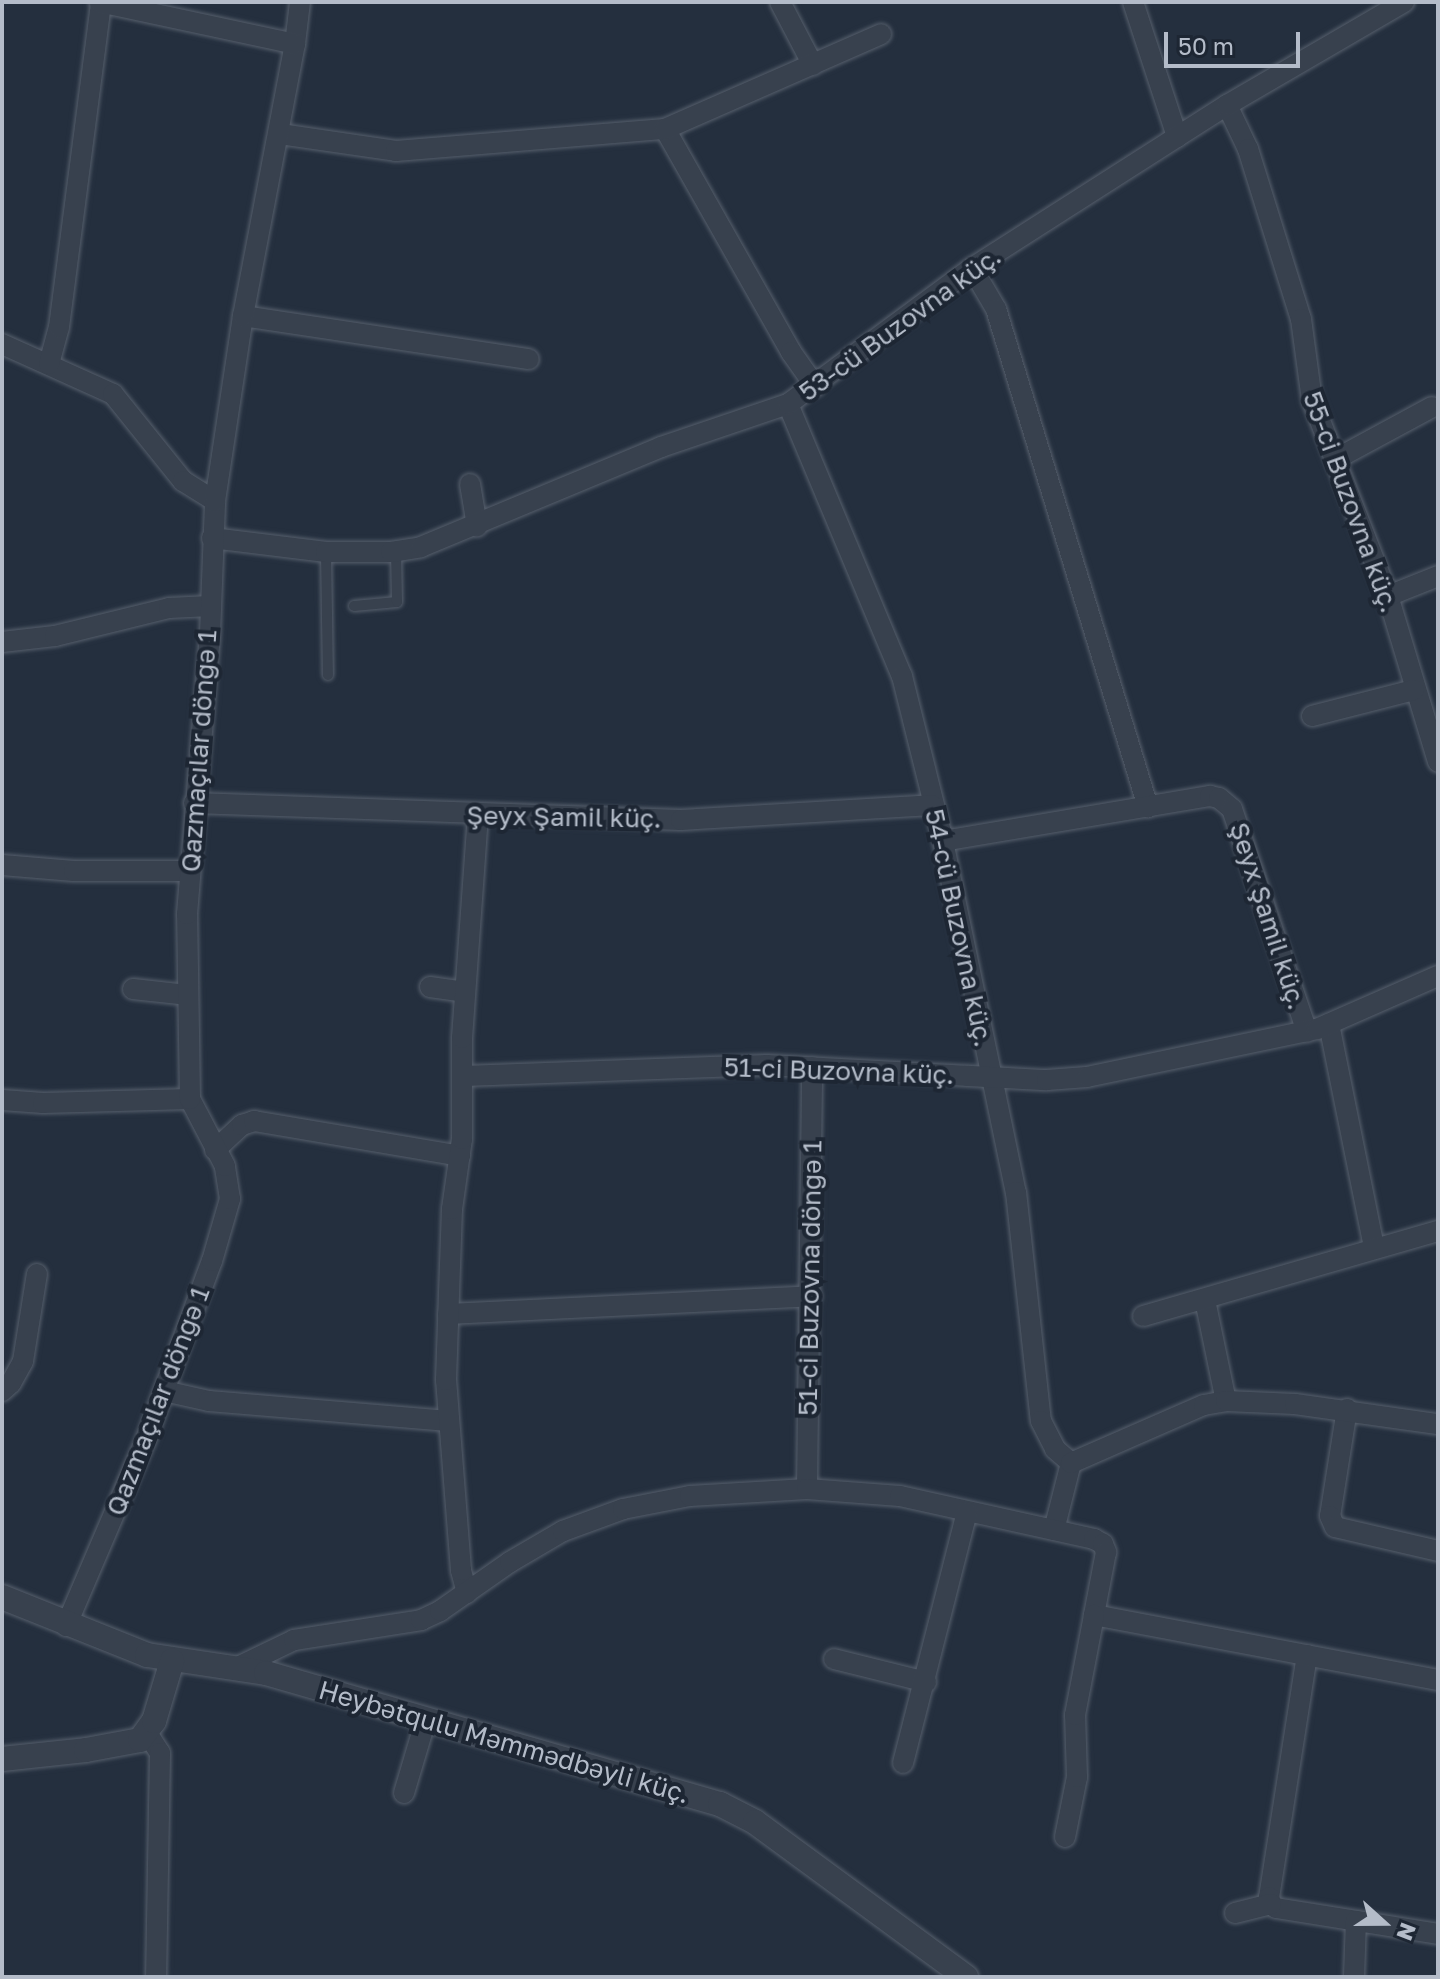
<!DOCTYPE html>
<html>
<head>
<meta charset="utf-8">
<style>
	body { margin:0 }
	#map { position:relative; width:1440px; height:1979px; overflow:hidden; background:#242f3e; font-family:"Golos Text",sans-serif }
	div>[style] { position:absolute }
	.roads { filter:drop-shadow(0 0 2px #565f6c) drop-shadow(0 0 2px #565f6c) }
	.service>* { height:10px; margin:-5px; padding:0 5px; transform-origin:5px; border-radius:5px; background:#38414e }
	.minor>* { height:20px; margin:-10px; padding:0 10px; transform-origin:10px; border-radius:10px; background:#38414e }
	.tertiary>* { height:24px; margin:-12px; padding:0 12px; transform-origin:12px; border-radius:12px; background:#38414e }
	span { translate:-50% -50%; white-space:nowrap; text-align:center; line-height:1.15; -webkit-text-stroke:8px #1d2633; paint-order:stroke }
	.street-label { font-size:26px; color:#b4bcc9 }
	.frame { position:absolute; inset:0; border:4px solid #b4bcc9; pointer-events:none }
	.north { position:absolute; left:1344px; top:1883px; width:80px; height:80px; -webkit-text-stroke:6px #1d2633; paint-order:stroke; rotate:111deg; font-size:22px; font-weight:700; line-height:32px; text-align:center; color:#b4bcc9 }
	.north::after { content:''; display:block; margin:auto; width:28px; height:36px; background:#b4bcc9; clip-path:polygon(50% 0,100% 100%,50% 72%,0 100%) }
	.scale { position:absolute; left:1164px; top:32px; width:136px; height:36px; box-sizing:border-box; border:4px solid #b4bcc9; border-top:0; padding-left:10px; font-size:24px; line-height:28px; white-space:nowrap; color:#b4bcc9; -webkit-text-stroke:6px #1d2633; paint-order:stroke }
</style>
</head>
<body>
<div id="map">
	<div class="roads">
		<div class="service">
			<div style="left:326px;top:552px;width:123px;rotate:89.1deg"></div>
			<div style="left:354px;top:606px;width:43px;rotate:-5.3deg"></div>
			<div style="left:397px;top:602px;width:51px;rotate:-91.1deg"></div>
		</div>
		<div class="minor">
			<div style="left:780px;top:2px;width:71px;rotate:62.4deg"></div>
			<div style="left:1133px;top:2px;width:142px;rotate:71.9deg"></div>
			<div style="left:295px;top:44px;width:42px;rotate:-83.2deg"></div>
			<div style="left:1227px;top:105px;width:49px;rotate:64.5deg"></div>
			<div style="left:1248px;top:149px;width:178px;rotate:72.7deg"></div>
			<div style="left:1301px;top:319px;width:82px;rotate:82.3deg"></div>
			<div style="left:1312px;top:400px;width:210px;rotate:68.8deg"></div>
			<div style="left:1388px;top:596px;width:173px;rotate:73.2deg"></div>
			<div style="left:665px;top:129px;width:256px;rotate:60.5deg"></div>
			<div style="left:791px;top:352px;width:42px;rotate:54.8deg"></div>
			<div style="left:280px;top:134px;width:117px;rotate:8.3deg"></div>
			<div style="left:396px;top:151px;width:270px;rotate:-4.7deg"></div>
			<div style="left:665px;top:129px;width:236px;rotate:-23.7deg"></div>
			<div style="left:972px;top:268px;width:48px;rotate:59.7deg"></div>
			<div style="left:996px;top:309px;width:521px;rotate:73.03deg"></div>
			<div style="left:243px;top:316px;width:289px;rotate:8.6deg"></div>
			<div style="left:2px;top:344px;width:122px;rotate:24.2deg"></div>
			<div style="left:113px;top:394px;width:112px;rotate:51.2deg"></div>
			<div style="left:183px;top:481px;width:38px;rotate:32deg"></div>
			<div style="left:49px;top:364px;width:38px;rotate:-75deg"></div>
			<div style="left:59px;top:327px;width:328px;rotate:-82.6deg"></div>
			<div style="left:788px;top:404px;width:295px;rotate:67.3deg"></div>
			<div style="left:902px;top:676px;width:170px;rotate:76deg"></div>
			<div style="left:943px;top:841px;width:359px;rotate:78.3deg"></div>
			<div style="left:1016px;top:1192px;width:230px;rotate:83.8deg"></div>
			<div style="left:1041px;top:1421px;width:31px;rotate:63deg"></div>
			<div style="left:1055px;top:1449px;width:21px;rotate:41deg"></div>
			<div style="left:1336px;top:459px;width:109px;rotate:-28.4deg"></div>
			<div style="left:470px;top:484px;width:43px;rotate:80.5deg"></div>
			<div style="left:212px;top:538px;width:115px;rotate:7deg"></div>
			<div style="left:326px;top:552px;width:65px"></div>
			<div style="left:391px;top:552px;width:30px;rotate:-9deg"></div>
			<div style="left:421px;top:547px;width:260px;rotate:-22.6deg"></div>
			<div style="left:661px;top:447px;width:134px;rotate:-18.7deg"></div>
			<div style="left:788px;top:404px;width:229px;rotate:-36.5deg"></div>
			<div style="left:972px;top:268px;width:303px;rotate:-32.6deg"></div>
			<div style="left:1227px;top:105px;width:205px;rotate:-30.2deg"></div>
			<div style="left:1388px;top:596px;width:54px;rotate:-21.8deg"></div>
			<div style="left:2px;top:642px;width:53px;rotate:-6.5deg"></div>
			<div style="left:55px;top:636px;width:117px;rotate:-13.8deg"></div>
			<div style="left:169px;top:608px;width:41px;rotate:-2.8deg"></div>
			<div style="left:1312px;top:716px;width:105px;rotate:-14.3deg"></div>
			<div style="left:194px;top:803px;width:487px;rotate:2deg"></div>
			<div style="left:681px;top:820px;width:251px;rotate:-3.4deg"></div>
			<div style="left:943px;top:841px;width:271px;rotate:-9.6deg"></div>
			<div style="left:1210px;top:796px;width:9px;rotate:13deg"></div>
			<div style="left:1219px;top:798px;width:17px;rotate:40deg"></div>
			<div style="left:1232px;top:809px;width:235px;rotate:71.4deg"></div>
			<div style="left:2px;top:865px;width:72px;rotate:4.8deg"></div>
			<div style="left:74px;top:871px;width:116px"></div>
			<div style="left:430px;top:987px;width:35px;rotate:8deg"></div>
			<div style="left:133px;top:989px;width:54px;rotate:6.3deg"></div>
			<div style="left:1329px;top:1024px;width:227px;rotate:78.6deg"></div>
			<div style="left:464px;top:1076px;width:303px;rotate:-2.1deg"></div>
			<div style="left:767px;top:1065px;width:280px;rotate:3.1deg"></div>
			<div style="left:1047px;top:1080px;width:40px;rotate:-4.3deg"></div>
			<div style="left:1087px;top:1077px;width:235px;rotate:-11.8deg"></div>
			<div style="left:1317px;top:1029px;width:132px;rotate:-23.7deg"></div>
			<div style="left:2px;top:1100px;width:41px;rotate:4.2deg"></div>
			<div style="left:43px;top:1103px;width:147px;rotate:-1.6deg"></div>
			<div style="left:215px;top:1150px;width:37px;rotate:-43deg"></div>
			<div style="left:242px;top:1125px;width:13px;rotate:-18deg"></div>
			<div style="left:254px;top:1121px;width:209px;rotate:9.6deg"></div>
			<div style="left:1205px;top:1300px;width:103px;rotate:78.3deg"></div>
			<div style="left:448px;top:1314px;width:364px;rotate:-2.8deg"></div>
			<div style="left:1143px;top:1316px;width:307px;rotate:-16.1deg"></div>
			<div style="left:2px;top:1391px;width:12px;rotate:-42deg"></div>
			<div style="left:11px;top:1383px;width:25px;rotate:-61deg"></div>
			<div style="left:23px;top:1361px;width:88px;rotate:-80.9deg"></div>
			<div style="left:164px;top:1391px;width:46px;rotate:12.5deg"></div>
			<div style="left:209px;top:1401px;width:240px;rotate:4.8deg"></div>
			<div style="left:1347px;top:1409px;width:108px;rotate:99deg"></div>
			<div style="left:1330px;top:1516px;width:12px;rotate:66deg"></div>
			<div style="left:1335px;top:1527px;width:106px;rotate:13.1deg"></div>
			<div style="left:807px;top:1489px;width:422px;rotate:-89.3deg"></div>
			<div style="left:1054px;top:1530px;width:69px;rotate:-75.8deg"></div>
			<div style="left:1071px;top:1463px;width:145px;rotate:-23.6deg"></div>
			<div style="left:1204px;top:1405px;width:22px;rotate:-10deg"></div>
			<div style="left:1226px;top:1401px;width:69px;rotate:2.5deg"></div>
			<div style="left:1295px;top:1404px;width:144px;rotate:8deg"></div>
			<div style="left:467px;top:1593px;width:24px;rotate:-105deg"></div>
			<div style="left:461px;top:1570px;width:191px;rotate:-94.5deg"></div>
			<div style="left:446px;top:1380px;width:171px;rotate:-88deg"></div>
			<div style="left:452px;top:1209px;width:71px;rotate:-81.9deg"></div>
			<div style="left:462px;top:1139px;width:101px;rotate:-90deg"></div>
			<div style="left:462px;top:1038px;width:224px;rotate:-85.9deg"></div>
			<div style="left:66px;top:1626px;width:203px;rotate:-66.8deg"></div>
			<div style="left:146px;top:1439px;width:190px;rotate:-69.7deg"></div>
			<div style="left:212px;top:1261px;width:65px;rotate:-73.8deg"></div>
			<div style="left:230px;top:1199px;width:33px;rotate:-99deg"></div>
			<div style="left:225px;top:1166px;width:76px;rotate:-117.6deg"></div>
			<div style="left:190px;top:1099px;width:185px;rotate:-90.9deg"></div>
			<div style="left:187px;top:914px;width:281px;rotate:-85.3deg"></div>
			<div style="left:210px;top:634px;width:133px;rotate:-87.8deg"></div>
			<div style="left:215px;top:501px;width:187px;rotate:-81.4deg"></div>
			<div style="left:243px;top:316px;width:277px;rotate:-79.2deg"></div>
			<div style="left:295px;top:44px;width:200px;rotate:-167.9deg"></div>
			<div style="left:1307px;top:1655px;width:245px;rotate:98.9deg"></div>
			<div style="left:1269px;top:1897px;width:7px;rotate:74deg"></div>
			<div style="left:1271px;top:1904px;width:6px;rotate:39deg"></div>
			<div style="left:1276px;top:1908px;width:164px;rotate:9.1deg"></div>
			<div style="left:834px;top:1659px;width:95px;rotate:14deg"></div>
			<div style="left:240px;top:1666px;width:60px;rotate:-25.7deg"></div>
			<div style="left:294px;top:1640px;width:129px;rotate:-8.9deg"></div>
			<div style="left:421px;top:1620px;width:21px;rotate:-25deg"></div>
			<div style="left:440px;top:1611px;width:85px;rotate:-35deg"></div>
			<div style="left:510px;top:1562px;width:61px;rotate:-30.3deg"></div>
			<div style="left:563px;top:1531px;width:64px;rotate:-20.1deg"></div>
			<div style="left:623px;top:1509px;width:68px;rotate:-11deg"></div>
			<div style="left:690px;top:1496px;width:117px;rotate:-3.4deg"></div>
			<div style="left:807px;top:1489px;width:93px;rotate:4.3deg"></div>
			<div style="left:900px;top:1496px;width:199px;rotate:12.5deg"></div>
			<div style="left:1094px;top:1539px;width:10px;rotate:29deg"></div>
			<div style="left:1103px;top:1544px;width:9px;rotate:69deg"></div>
			<div style="left:1106px;top:1552px;width:64px;rotate:100.8deg"></div>
			<div style="left:1094px;top:1615px;width:350px;rotate:10.7deg"></div>
			<div style="left:147px;top:1733px;width:24px;rotate:57deg"></div>
			<div style="left:160px;top:1753px;width:224px;rotate:91deg"></div>
			<div style="left:903px;top:1763px;width:259px;rotate:-75.7deg"></div>
			<div style="left:404px;top:1793px;width:77px;rotate:-73.4deg"></div>
			<div style="left:1065px;top:1837px;width:61px;rotate:-78.7deg"></div>
			<div style="left:1077px;top:1777px;width:62px;rotate:-91.8deg"></div>
			<div style="left:1075px;top:1715px;width:102px;rotate:-79.2deg"></div>
			<div style="left:1235px;top:1913px;width:37px;rotate:-14deg"></div>
			<div style="left:1354px;top:1977px;width:56px;rotate:-88deg"></div>
		</div>
		<div class="tertiary">
			<div style="left:2px;top:1597px;width:156px;rotate:21.8deg"></div>
			<div style="left:147px;top:1655px;width:120px;rotate:8.6deg"></div>
			<div style="left:266px;top:1673px;width:473px;rotate:16.1deg"></div>
			<div style="left:720px;top:1804px;width:39px;rotate:27deg"></div>
			<div style="left:755px;top:1822px;width:262px;rotate:36.3deg"></div>
			<div style="left:2px;top:1759px;width:84px;rotate:-6.1deg"></div>
			<div style="left:86px;top:1750px;width:55px;rotate:-10.5deg"></div>
			<div style="left:140px;top:1740px;width:24px;rotate:-54deg"></div>
			<div style="left:154px;top:1721px;width:63px;rotate:-73.3deg"></div>
		</div>
	</div>
	<div class="street-label">
		<span style="left:900px;top:324px;rotate:-36deg">53-cü Buzovna küç.</span>
		<span style="left:1351px;top:502px;rotate:70deg">55-ci Buzovna küç.</span>
		<span style="left:199px;top:751px;rotate:-86deg">Qazmaçılar döngə 1</span>
		<span style="left:564px;top:817px;rotate:1deg">Şeyx Şamil küç.</span>
		<span style="left:1268px;top:916px;rotate:72deg">Şeyx Şamil küç.</span>
		<span style="left:959px;top:928px;rotate:78deg">54-cü Buzovna küç.</span>
		<span style="left:839px;top:1071px;rotate:2deg">51-ci Buzovna küç.</span>
		<span style="left:810px;top:1278px;rotate:-89deg">51-ci Buzovna döngə 1</span>
		<span style="left:158px;top:1401px;rotate:-69deg">Qazmaçılar döngə 1</span>
		<span style="left:504px;top:1742px;rotate:16deg">Heybətqulu Məmmədbəyli küç.</span>
	</div>
	<div class="frame"></div>
	<div class="north">N</div>
	<div class="scale">50 m</div>
</div>
</body>
</html>
